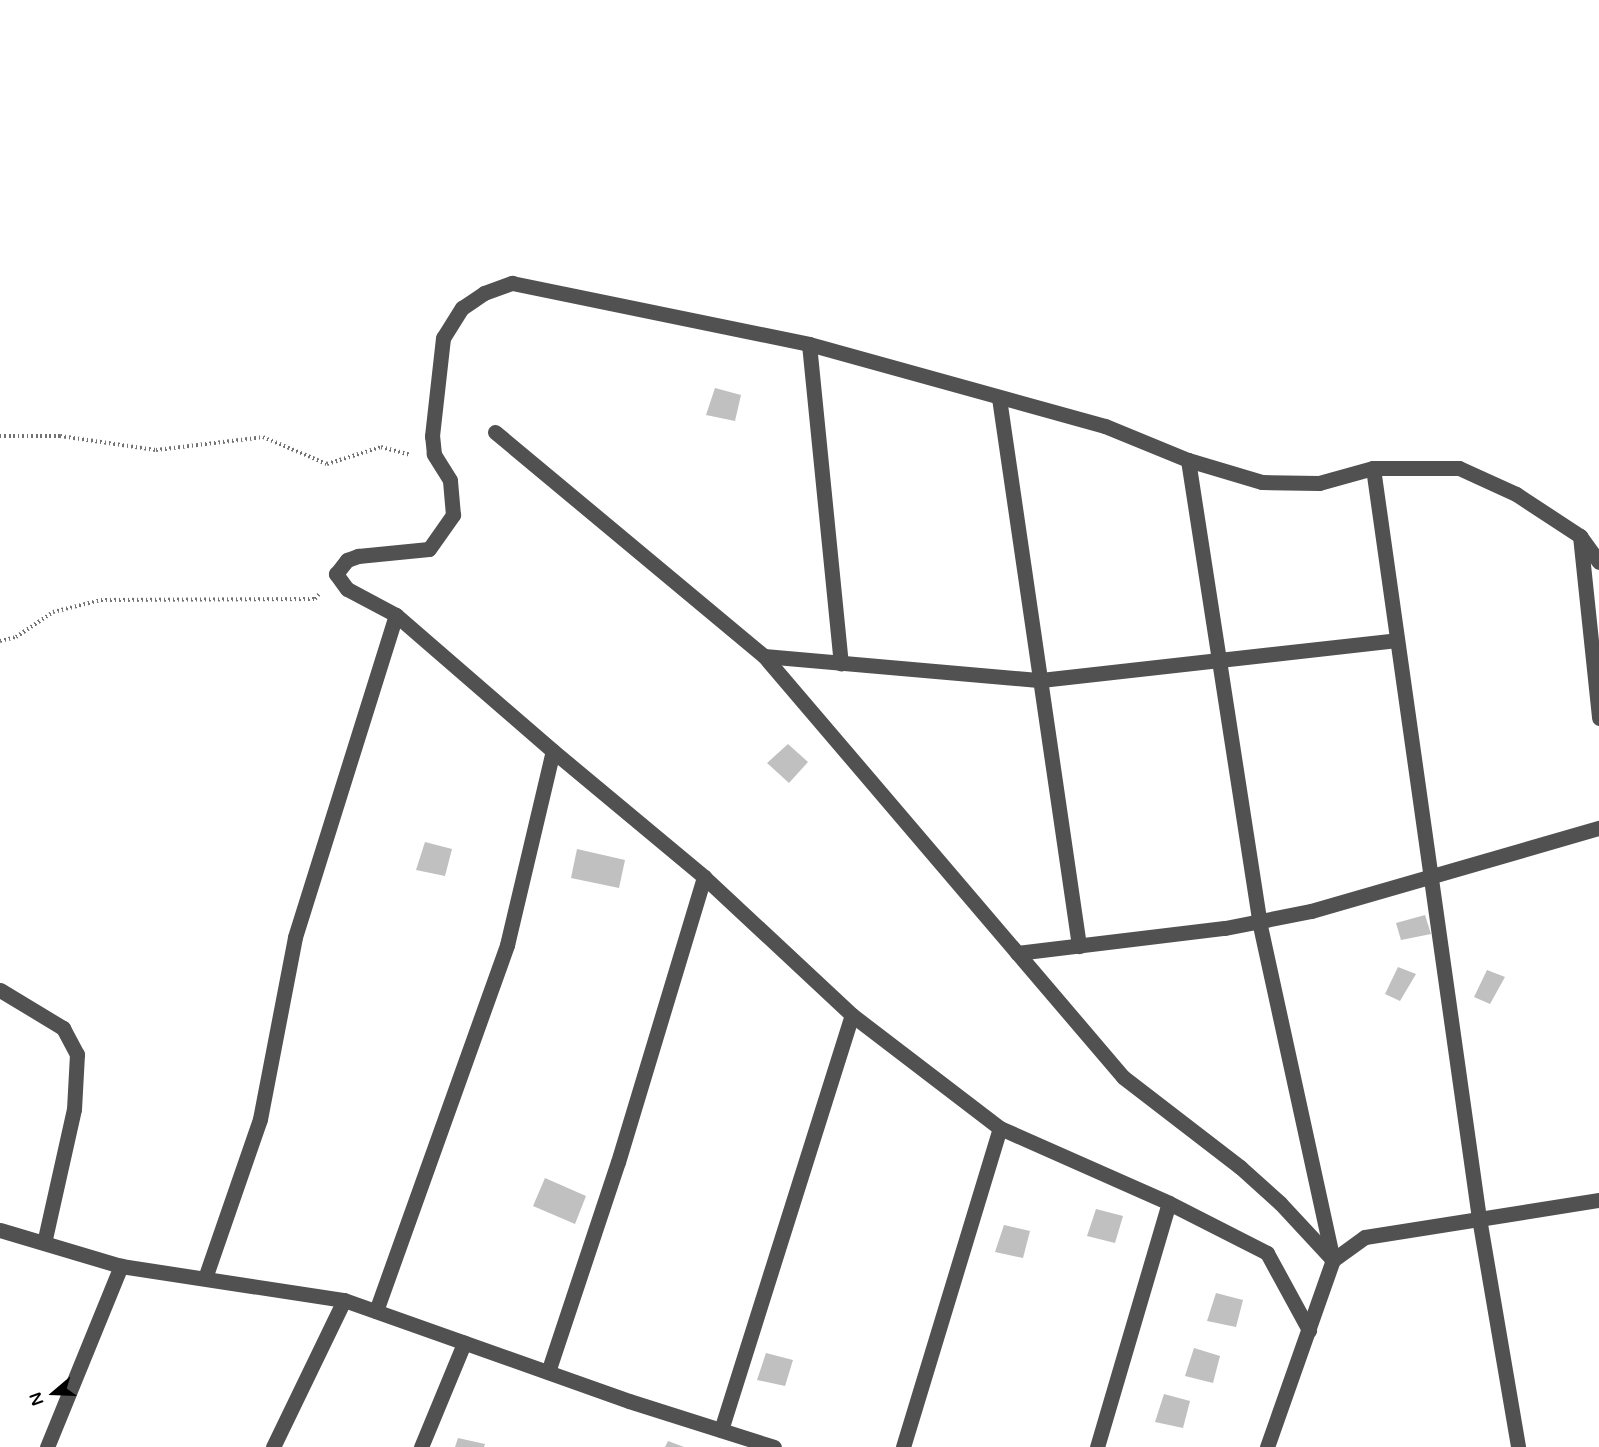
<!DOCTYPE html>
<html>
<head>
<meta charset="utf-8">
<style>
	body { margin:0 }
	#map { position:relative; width:1599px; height:1447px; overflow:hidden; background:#fff; font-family:"Varela Round",sans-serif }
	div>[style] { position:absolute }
	.building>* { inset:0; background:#c0c0c0 }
	.path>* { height:4px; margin-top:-2px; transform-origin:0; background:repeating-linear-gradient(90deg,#737373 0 1.5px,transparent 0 4.5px) }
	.minor>* { height:15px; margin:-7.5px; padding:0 7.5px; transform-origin:7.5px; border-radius:7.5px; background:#515151 }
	span { translate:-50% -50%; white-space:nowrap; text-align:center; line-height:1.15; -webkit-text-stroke:4.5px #fff; paint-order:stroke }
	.north { position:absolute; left:24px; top:1363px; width:60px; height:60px; -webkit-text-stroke:4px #fff; paint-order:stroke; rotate:251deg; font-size:16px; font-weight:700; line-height:24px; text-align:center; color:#000 }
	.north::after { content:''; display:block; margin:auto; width:21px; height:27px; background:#000; clip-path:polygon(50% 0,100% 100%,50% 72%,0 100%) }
</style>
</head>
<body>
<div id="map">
	<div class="building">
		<div style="clip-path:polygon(715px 388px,741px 395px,735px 421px,706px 415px)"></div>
		<div style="clip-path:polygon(788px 744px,808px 762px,789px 783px,767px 763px)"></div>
		<div style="clip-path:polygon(425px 842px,452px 849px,445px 876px,416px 870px)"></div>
		<div style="clip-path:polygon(577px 849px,625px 860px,619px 888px,571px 878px)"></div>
		<div style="clip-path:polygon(1425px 915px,1431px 934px,1401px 940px,1396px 923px)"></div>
		<div style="clip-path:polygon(1398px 967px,1416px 974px,1400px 1001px,1385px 994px)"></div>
		<div style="clip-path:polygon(1487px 970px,1505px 977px,1490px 1004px,1474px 997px)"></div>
		<div style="clip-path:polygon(545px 1178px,586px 1196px,575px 1224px,533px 1206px)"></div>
		<div style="clip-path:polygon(1096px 1209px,1123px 1216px,1115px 1243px,1087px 1236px)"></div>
		<div style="clip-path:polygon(1004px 1225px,1030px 1231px,1023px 1258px,995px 1252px)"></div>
		<div style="clip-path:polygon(1216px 1293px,1243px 1300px,1236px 1327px,1207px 1321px)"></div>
		<div style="clip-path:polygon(1194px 1348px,1220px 1356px,1213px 1383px,1185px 1376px)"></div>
		<div style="clip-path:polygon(766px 1353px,793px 1360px,785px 1386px,757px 1380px)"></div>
		<div style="clip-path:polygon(1164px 1394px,1190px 1401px,1183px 1428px,1155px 1422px)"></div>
		<div style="clip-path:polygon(458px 1438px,485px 1444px,484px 1447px,455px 1447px)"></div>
		<div style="clip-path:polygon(668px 1441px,684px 1447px,665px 1447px)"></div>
	</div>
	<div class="path">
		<div style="left:0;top:436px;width:60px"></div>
		<div style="left:60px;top:436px;width:97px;rotate:8.3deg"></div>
		<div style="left:156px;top:450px;width:108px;rotate:-6.9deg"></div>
		<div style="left:263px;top:437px;width:69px;rotate:22.9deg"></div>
		<div style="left:327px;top:464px;width:57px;rotate:-17.5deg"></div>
		<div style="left:381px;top:447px;width:30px;rotate:15deg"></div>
		<div style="left:0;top:641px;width:16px;rotate:-14deg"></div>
		<div style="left:16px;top:637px;width:45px;rotate:-34deg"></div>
		<div style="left:53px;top:612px;width:49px;rotate:-14deg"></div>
		<div style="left:101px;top:600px;width:214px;rotate:-0.3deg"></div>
		<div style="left:315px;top:599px;width:6px;rotate:-51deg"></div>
	</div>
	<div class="minor">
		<div style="left:809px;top:344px;width:321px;rotate:84.3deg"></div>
		<div style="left:999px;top:398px;width:554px;rotate:81.69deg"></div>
		<div style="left:495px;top:432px;width:350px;rotate:39.8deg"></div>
		<div style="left:764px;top:656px;width:553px;rotate:49.54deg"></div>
		<div style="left:1123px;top:1077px;width:148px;rotate:37.6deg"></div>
		<div style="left:1240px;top:1167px;width:54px;rotate:42deg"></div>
		<div style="left:1280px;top:1203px;width:78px;rotate:47.1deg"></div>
		<div style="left:1188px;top:460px;width:466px;rotate:81.2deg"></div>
		<div style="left:1259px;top:921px;width:347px;rotate:77.7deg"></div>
		<div style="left:1373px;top:468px;width:757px;rotate:81.96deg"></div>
		<div style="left:1479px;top:1218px;width:232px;rotate:80.3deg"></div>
		<div style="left:1580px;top:536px;width:183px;rotate:84deg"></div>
		<div style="left:764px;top:656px;width:278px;rotate:5deg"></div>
		<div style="left:1041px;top:680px;width:358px;rotate:-6.4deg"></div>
		<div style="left:553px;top:751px;width:197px;rotate:39.8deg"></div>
		<div style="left:704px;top:877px;width:202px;rotate:43deg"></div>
		<div style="left:852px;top:1015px;width:186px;rotate:37.4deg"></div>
		<div style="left:1000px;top:1128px;width:185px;rotate:23.9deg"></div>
		<div style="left:1169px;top:1203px;width:110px;rotate:27deg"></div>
		<div style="left:1267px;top:1253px;width:88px;rotate:61.4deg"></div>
		<div style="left:1017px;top:953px;width:209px;rotate:-6.9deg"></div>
		<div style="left:1225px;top:928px;width:88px;rotate:-11.2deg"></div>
		<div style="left:1311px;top:911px;width:300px;rotate:-16.1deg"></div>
		<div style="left:0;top:990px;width:74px;rotate:31.1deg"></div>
		<div style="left:63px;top:1028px;width:30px;rotate:62deg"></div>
		<div style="left:77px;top:1054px;width:55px;rotate:93.1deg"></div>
		<div style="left:74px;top:1109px;width:137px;rotate:102.6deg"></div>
		<div style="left:0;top:1230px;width:126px;rotate:16.6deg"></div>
		<div style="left:121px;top:1266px;width:226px;rotate:8.7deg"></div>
		<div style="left:205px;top:1278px;width:168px;rotate:-70.9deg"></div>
		<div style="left:260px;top:1119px;width:185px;rotate:-79.1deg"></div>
		<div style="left:295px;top:937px;width:337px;rotate:-72.6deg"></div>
		<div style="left:376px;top:1311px;width:389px;rotate:-70.3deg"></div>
		<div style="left:507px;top:945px;width:199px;rotate:-76.7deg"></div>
		<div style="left:553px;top:751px;width:208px;rotate:-139.1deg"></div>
		<div style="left:396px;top:615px;width:55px;rotate:-152deg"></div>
		<div style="left:347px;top:589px;width:19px;rotate:-126deg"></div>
		<div style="left:336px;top:574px;width:18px;rotate:-52deg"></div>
		<div style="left:347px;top:560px;width:12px;rotate:-20deg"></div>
		<div style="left:358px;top:556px;width:71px;rotate:-5.6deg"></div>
		<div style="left:429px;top:549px;width:42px;rotate:-54.8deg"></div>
		<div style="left:453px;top:515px;width:35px;rotate:-95deg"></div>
		<div style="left:450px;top:480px;width:31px;rotate:-122deg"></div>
		<div style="left:434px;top:454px;width:18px;rotate:-96deg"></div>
		<div style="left:432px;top:436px;width:99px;rotate:-83.6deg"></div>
		<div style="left:443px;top:338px;width:36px;rotate:-58deg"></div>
		<div style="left:462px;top:308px;width:27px;rotate:-34deg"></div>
		<div style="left:484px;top:293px;width:30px;rotate:-20deg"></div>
		<div style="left:512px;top:283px;width:303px;rotate:11.6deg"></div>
		<div style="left:809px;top:344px;width:307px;rotate:15.5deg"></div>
		<div style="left:1105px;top:426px;width:90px;rotate:22.3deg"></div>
		<div style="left:1188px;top:460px;width:77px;rotate:16.6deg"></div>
		<div style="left:1262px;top:482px;width:57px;rotate:1deg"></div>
		<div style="left:1319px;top:483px;width:56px;rotate:-15.5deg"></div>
		<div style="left:1373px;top:468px;width:86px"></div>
		<div style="left:1459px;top:468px;width:63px;rotate:24.5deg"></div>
		<div style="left:1516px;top:494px;width:77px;rotate:33.3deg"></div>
		<div style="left:1580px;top:536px;width:32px;rotate:54deg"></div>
		<div style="left:548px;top:1372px;width:221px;rotate:-71.6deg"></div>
		<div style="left:618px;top:1162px;width:298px;rotate:-73.2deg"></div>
		<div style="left:721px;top:1430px;width:435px;rotate:-72.5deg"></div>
		<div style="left:47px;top:1447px;width:196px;rotate:-67.8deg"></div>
		<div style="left:273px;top:1447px;width:163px;rotate:-64.2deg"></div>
		<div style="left:344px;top:1300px;width:302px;rotate:19.5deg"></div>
		<div style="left:629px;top:1401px;width:152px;rotate:17.6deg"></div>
		<div style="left:421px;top:1447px;width:113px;rotate:-67.5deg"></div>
		<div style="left:903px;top:1447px;width:333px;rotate:-73.1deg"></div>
		<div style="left:1097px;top:1447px;width:254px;rotate:-73.6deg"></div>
		<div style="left:1267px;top:1447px;width:198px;rotate:-70.6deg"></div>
		<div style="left:1333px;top:1260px;width:39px;rotate:-36deg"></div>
		<div style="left:1365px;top:1237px;width:237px;rotate:-9deg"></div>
	</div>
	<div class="north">N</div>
</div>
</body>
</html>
